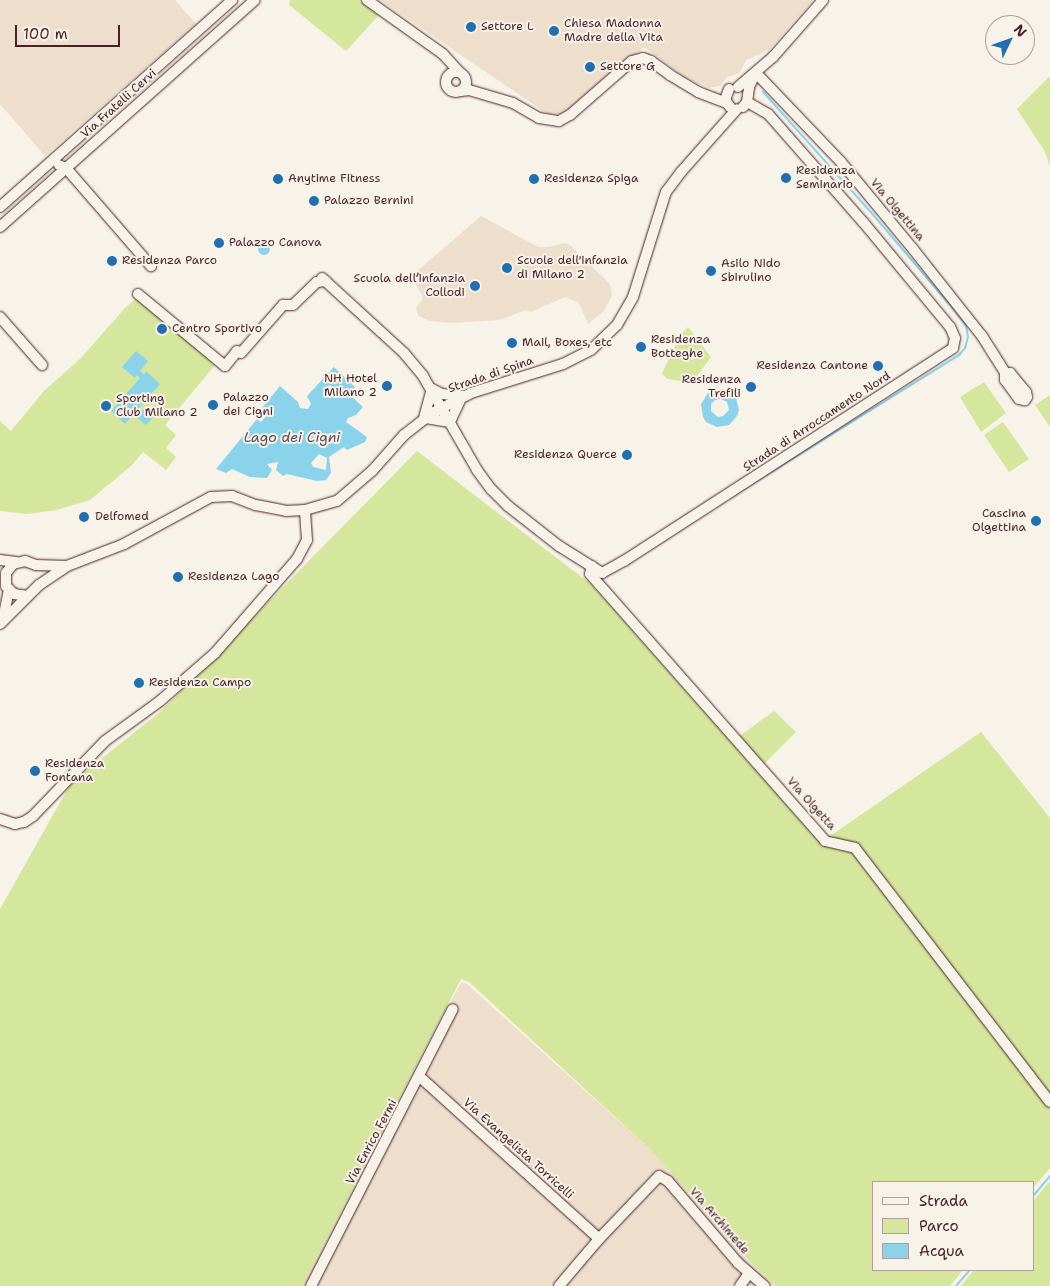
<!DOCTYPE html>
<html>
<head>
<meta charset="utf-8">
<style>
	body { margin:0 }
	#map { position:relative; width:1050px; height:1286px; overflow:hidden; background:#f7f3e8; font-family:"Shantell Sans",sans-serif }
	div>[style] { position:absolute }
	.built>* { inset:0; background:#eddfcb }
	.green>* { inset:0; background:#d4e79c }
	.water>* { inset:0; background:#8ad3eb }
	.round { border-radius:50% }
	.stream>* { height:2px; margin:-1px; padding:0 1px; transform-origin:1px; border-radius:1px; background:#8ad3eb }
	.roads { filter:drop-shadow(0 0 1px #4a1f2b) drop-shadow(0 0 1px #4a1f2b) }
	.minor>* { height:10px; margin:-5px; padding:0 5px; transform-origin:5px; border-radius:5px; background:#f7f3e8 }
	.minor>.ring { margin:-5px; padding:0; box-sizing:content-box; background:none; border:10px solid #f7f3e8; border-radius:50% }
	.dots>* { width:14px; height:14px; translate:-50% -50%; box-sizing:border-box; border:2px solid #f7f3e8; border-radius:50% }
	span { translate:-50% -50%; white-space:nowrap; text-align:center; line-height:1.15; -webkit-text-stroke:4px #f7f3e8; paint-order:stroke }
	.poi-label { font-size:12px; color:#4a1f2b }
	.left { translate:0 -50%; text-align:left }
	.right { translate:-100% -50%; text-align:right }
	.street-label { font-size:12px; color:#4a1f2b }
	.water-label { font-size:14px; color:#5a4c5b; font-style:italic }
	.legend { position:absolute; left:872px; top:1181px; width:162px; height:90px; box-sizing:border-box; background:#f7f3e8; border:1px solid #b29e9c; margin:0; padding:6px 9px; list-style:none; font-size:15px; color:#4a1f2b }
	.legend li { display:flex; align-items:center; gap:10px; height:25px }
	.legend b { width:25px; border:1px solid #b29e9c }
	.north { position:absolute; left:985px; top:15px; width:50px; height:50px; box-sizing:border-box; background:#f7f3e8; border:1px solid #b29e9c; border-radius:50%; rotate:48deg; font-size:14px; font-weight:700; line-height:20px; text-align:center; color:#4a1f2b }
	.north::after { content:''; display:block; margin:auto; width:18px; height:22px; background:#1f6fb2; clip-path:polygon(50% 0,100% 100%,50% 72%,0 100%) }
	.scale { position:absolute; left:15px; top:25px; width:105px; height:22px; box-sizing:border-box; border:2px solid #4a1f2b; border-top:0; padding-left:6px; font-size:15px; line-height:18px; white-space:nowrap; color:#4a1f2b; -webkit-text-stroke:4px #f7f3e8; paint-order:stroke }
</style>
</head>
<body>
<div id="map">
	<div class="built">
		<div style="clip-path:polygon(0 0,175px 0,196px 24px,45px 156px,0 104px)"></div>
		<div style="clip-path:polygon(380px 0,813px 0,769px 50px,746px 60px,740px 73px,727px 77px,720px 86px,708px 88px,684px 77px,644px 47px,567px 113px,549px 115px)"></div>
		<div style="clip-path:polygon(481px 216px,538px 247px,549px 247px,565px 243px,570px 245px,610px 284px,612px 295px,604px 311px,588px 324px,579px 303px,565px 297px,531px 312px,526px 310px,499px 320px,450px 323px,430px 321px,418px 316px,416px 308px,422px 300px,422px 295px,413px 280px,415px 273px)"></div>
		<div style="clip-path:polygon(461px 982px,467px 984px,652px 1151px,750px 1263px,776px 1286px,302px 1286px)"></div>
	</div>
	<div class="green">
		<div style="clip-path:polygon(290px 0,359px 0,379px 15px,346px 51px,289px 5px)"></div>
		<div style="clip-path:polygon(1050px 76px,1050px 166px,1044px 150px,1017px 109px)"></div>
		<div style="clip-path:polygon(139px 296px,215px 365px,165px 425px,176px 435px,166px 448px,176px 457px,166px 470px,143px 452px,131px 466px,90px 500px,57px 510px,27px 514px,0 511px,0 421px,11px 431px,44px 391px,81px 358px,125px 308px)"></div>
		<div style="clip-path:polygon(688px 327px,711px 357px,692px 383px,667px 379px,662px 373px,680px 336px)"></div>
		<div style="clip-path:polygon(984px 382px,1006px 413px,981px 432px,960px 397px)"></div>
		<div style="clip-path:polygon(1050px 395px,1050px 427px,1035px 405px)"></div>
		<div style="clip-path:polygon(1003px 422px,1029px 459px,1009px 472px,984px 435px)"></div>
		<div style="clip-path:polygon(417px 451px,592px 585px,820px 843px,981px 732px,1050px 818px,1050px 1168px,1034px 1187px,1034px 1182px,874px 1182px,874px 1270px,963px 1270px,950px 1286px,776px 1286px,751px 1263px,652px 1151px,469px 982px,461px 979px,302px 1286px,0 1286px,0 909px,71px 783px,160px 712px)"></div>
		<div style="clip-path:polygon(774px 711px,796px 732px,762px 766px,737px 738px)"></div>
		<div style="clip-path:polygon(1050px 1181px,1050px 1286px,961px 1286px,974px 1270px,1034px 1270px,1034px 1200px)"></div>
	</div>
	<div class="water">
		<div class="round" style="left:258px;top:243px;width:12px;height:12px"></div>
		<div style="clip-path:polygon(136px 351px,148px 361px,140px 371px,144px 374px,146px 371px,160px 384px,125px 424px,111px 411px,140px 378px,137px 375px,135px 378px,122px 367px)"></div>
		<div style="clip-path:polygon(evenodd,334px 367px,355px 387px,349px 394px,363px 407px,356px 415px,348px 418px,346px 422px,367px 437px,365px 442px,347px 450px,344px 447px,329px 457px,331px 473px,326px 480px,317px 481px,287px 474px,283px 476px,276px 470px,278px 462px,267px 464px,272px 470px,267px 478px,250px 477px,232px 469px,226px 473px,216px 469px,257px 419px,261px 422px,268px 414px,262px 408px,280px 386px,298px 402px,300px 408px,308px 409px,311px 404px,307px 396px,334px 367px,319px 454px,327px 458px,326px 470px,313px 467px,311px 463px,319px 454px)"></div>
		<div style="clip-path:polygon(evenodd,720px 389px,732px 393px,736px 398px,739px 410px,737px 416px,729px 425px,717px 427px,706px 422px,703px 417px,701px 404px,708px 393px,720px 389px,721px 399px,727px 402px,729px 410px,723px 416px,718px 417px,711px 411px,711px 404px,715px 400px,721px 399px)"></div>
		<div style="clip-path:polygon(145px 407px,154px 416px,146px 425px,136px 417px)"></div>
	</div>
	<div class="stream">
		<div style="left:731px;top:497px;width:269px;rotate:-31.9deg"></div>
		<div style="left:959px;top:355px;width:9px;rotate:-49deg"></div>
		<div style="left:965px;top:348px;width:11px;rotate:-75deg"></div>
		<div style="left:968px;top:337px;width:11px;rotate:-100deg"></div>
		<div style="left:966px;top:326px;width:26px;rotate:-127deg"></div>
		<div style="left:950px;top:305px;width:126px;rotate:-130.5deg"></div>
		<div style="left:868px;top:209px;width:157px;rotate:-131.9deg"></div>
		<div style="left:1034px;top:1195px;width:25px;rotate:-50deg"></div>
		<div style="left:956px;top:1286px;width:21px;rotate:-49deg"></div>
	</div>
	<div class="roads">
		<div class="minor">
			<div style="left:367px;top:0;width:93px;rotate:35.4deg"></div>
			<div style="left:443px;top:54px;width:24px;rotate:48deg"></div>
			<div class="ring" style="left:446px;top:72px;width:10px;height:10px"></div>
			<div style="left:756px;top:73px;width:123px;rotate:46.3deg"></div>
			<div style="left:841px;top:162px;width:113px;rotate:50.4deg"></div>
			<div style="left:913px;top:249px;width:111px;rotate:51.6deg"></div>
			<div style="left:982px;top:336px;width:45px;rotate:57.7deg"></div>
			<div style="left:738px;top:87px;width:46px;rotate:-40.6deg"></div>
			<div style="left:773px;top:57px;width:76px;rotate:-48.7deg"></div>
			<div style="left:729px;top:89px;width:12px;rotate:110deg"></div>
			<div style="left:725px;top:100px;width:9px;rotate:54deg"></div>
			<div style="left:461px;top:91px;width:8px;rotate:-7deg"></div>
			<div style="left:469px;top:90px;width:46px;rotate:16.5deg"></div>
			<div style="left:513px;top:103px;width:30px;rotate:30deg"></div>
			<div style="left:539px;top:118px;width:20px;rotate:9deg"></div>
			<div style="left:559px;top:121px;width:13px;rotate:-29deg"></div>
			<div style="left:570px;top:115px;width:82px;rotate:-41.1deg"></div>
			<div style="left:632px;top:61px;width:11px;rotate:-15deg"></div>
			<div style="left:643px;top:58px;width:9px;rotate:21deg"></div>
			<div style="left:651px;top:61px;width:24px;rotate:36deg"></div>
			<div style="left:670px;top:75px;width:33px;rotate:31deg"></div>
			<div style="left:698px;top:92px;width:31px;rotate:21deg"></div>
			<div style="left:743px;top:107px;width:6px;rotate:-51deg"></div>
			<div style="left:747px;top:102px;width:15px;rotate:-82deg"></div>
			<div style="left:749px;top:87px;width:14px;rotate:-65deg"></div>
			<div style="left:59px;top:165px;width:8px;rotate:23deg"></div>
			<div style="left:66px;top:168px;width:130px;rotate:49.1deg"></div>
			<div style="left:0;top:207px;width:311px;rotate:-41.7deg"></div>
			<div style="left:0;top:227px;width:341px;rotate:-41.7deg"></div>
			<div style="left:322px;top:278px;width:111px;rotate:42.4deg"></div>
			<div style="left:404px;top:353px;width:30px;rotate:50deg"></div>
			<div style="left:423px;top:376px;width:108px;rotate:60.1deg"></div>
			<div style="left:477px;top:470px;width:24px;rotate:54deg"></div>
			<div style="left:491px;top:489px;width:24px;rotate:45deg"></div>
			<div style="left:508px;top:506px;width:65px;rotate:38.1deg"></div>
			<div style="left:559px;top:546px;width:51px;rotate:32.1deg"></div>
			<div style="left:602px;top:573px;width:25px;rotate:-29deg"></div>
			<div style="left:624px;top:561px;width:392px;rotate:-32.9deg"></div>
			<div style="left:953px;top:348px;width:10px;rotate:-79deg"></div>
			<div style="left:955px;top:338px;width:12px;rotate:-114deg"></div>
			<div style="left:950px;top:327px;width:136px;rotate:-129.6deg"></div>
			<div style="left:863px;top:222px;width:144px;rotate:-131.3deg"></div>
			<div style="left:768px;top:114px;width:24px;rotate:-150deg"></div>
			<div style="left:138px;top:294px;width:113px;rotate:39.6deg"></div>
			<div style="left:225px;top:366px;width:19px;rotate:-51deg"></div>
			<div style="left:237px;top:351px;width:4px;rotate:27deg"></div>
			<div style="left:241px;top:353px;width:64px;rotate:-48.8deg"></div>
			<div style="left:283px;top:305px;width:10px"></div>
			<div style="left:293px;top:305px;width:33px;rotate:-44deg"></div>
			<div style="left:317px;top:282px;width:9px;rotate:-6deg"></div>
			<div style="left:0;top:317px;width:64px;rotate:48.8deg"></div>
			<div style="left:1010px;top:373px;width:25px;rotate:50deg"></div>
			<div style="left:1026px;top:392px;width:5px;rotate:79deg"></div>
			<div style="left:1027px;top:397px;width:4px;rotate:124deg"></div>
			<div style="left:1025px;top:400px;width:6px;rotate:-171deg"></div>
			<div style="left:1019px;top:399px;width:24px;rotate:-126deg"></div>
			<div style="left:1005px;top:380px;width:4px;rotate:-90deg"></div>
			<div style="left:1005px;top:376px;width:6px;rotate:-31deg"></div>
			<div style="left:450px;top:422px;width:26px;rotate:-171deg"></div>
			<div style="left:424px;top:418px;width:30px;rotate:-75deg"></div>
			<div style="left:432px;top:389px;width:11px;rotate:27deg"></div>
			<div style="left:442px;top:394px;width:19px;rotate:6deg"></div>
			<div style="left:450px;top:422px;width:29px;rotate:-65deg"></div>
			<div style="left:0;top:560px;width:16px;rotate:7deg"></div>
			<div style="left:592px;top:566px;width:8px;rotate:104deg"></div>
			<div style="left:590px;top:574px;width:356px;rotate:48.6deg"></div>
			<div style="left:825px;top:841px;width:31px;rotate:13deg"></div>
			<div style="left:855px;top:848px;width:320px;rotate:52.5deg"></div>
			<div style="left:28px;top:596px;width:14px;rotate:-172deg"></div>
			<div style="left:14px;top:594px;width:11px;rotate:-135deg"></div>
			<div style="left:6px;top:586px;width:13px;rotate:-90deg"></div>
			<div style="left:6px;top:573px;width:11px;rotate:-52deg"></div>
			<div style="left:13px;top:564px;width:12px;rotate:-14deg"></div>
			<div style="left:25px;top:561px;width:12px;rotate:20deg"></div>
			<div style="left:36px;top:565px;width:31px;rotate:2deg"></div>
			<div style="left:3px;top:620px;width:31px;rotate:-79deg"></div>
			<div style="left:0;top:624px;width:55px;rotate:-45deg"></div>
			<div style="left:39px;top:585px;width:34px;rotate:-34deg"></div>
			<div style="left:67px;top:566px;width:61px;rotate:-21.1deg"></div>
			<div style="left:124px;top:544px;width:99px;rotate:-28.4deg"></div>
			<div style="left:211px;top:497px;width:21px;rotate:-3deg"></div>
			<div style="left:232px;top:496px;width:26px;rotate:21deg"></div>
			<div style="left:256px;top:505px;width:31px;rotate:11deg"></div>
			<div style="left:286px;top:511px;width:19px;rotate:-3deg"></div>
			<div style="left:305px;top:510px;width:33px;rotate:-16deg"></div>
			<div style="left:337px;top:501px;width:46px;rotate:-40.6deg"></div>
			<div style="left:372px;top:471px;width:48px;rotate:-48.4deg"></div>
			<div style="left:404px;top:435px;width:36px;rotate:-38deg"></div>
			<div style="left:432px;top:413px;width:44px;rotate:-27.1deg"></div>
			<div style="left:471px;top:393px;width:96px;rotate:-17.5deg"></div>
			<div style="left:563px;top:364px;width:31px;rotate:-27deg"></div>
			<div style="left:591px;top:350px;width:36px;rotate:-44deg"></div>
			<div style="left:617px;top:325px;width:32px;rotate:-60deg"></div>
			<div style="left:633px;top:297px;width:110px;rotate:-72.6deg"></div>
			<div style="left:666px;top:192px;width:25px;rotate:-53deg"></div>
			<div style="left:681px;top:172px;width:84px;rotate:-48.4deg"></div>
			<div style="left:0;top:819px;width:16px;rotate:18deg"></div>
			<div style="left:15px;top:824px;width:9px;rotate:-13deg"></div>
			<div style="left:24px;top:822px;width:11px;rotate:-34deg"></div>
			<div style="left:33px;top:816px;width:104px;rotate:-46.2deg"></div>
			<div style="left:105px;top:741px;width:68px;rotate:-36deg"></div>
			<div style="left:160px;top:701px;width:73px;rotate:-41.1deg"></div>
			<div style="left:215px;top:653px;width:125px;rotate:-48.9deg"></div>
			<div style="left:297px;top:559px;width:21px;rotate:-62deg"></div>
			<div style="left:307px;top:540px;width:30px;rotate:-94deg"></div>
			<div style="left:420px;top:1077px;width:241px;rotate:42.1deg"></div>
			<div style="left:311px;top:1286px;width:311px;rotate:-62.9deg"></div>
			<div style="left:559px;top:1286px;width:62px;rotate:-49.6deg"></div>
			<div style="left:599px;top:1239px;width:87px;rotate:-46.4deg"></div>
			<div style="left:659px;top:1176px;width:10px;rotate:29deg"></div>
			<div style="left:668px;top:1181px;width:108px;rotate:49.5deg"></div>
			<div style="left:738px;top:1263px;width:35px;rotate:41deg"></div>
			<div style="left:740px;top:1286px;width:16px;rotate:-55deg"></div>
		</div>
	</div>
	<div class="dots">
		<div style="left:471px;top:27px;background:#1f6fb2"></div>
		<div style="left:554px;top:31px;background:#1f6fb2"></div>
		<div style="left:590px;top:67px;background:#1f6fb2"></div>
		<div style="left:786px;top:178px;background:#1f6fb2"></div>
		<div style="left:278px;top:179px;background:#1f6fb2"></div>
		<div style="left:534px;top:179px;background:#1f6fb2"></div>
		<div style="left:314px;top:201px;background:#1f6fb2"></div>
		<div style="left:219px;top:243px;background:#1f6fb2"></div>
		<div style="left:112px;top:261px;background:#1f6fb2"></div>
		<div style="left:507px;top:268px;background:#1f6fb2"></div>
		<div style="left:711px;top:271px;background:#1f6fb2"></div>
		<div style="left:475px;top:286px;background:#1f6fb2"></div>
		<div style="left:162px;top:329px;background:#1f6fb2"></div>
		<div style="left:512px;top:343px;background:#1f6fb2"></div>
		<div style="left:641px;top:347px;background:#1f6fb2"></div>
		<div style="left:878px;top:366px;background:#1f6fb2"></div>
		<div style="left:387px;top:386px;background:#1f6fb2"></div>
		<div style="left:751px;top:387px;background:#1f6fb2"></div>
		<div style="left:213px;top:405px;background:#1f6fb2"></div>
		<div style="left:106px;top:406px;background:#1f6fb2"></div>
		<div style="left:627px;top:455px;background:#1f6fb2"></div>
		<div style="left:84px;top:517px;background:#1f6fb2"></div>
		<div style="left:1036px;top:521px;background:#1f6fb2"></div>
		<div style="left:178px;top:577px;background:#1f6fb2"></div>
		<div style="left:139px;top:683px;background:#1f6fb2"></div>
		<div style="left:35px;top:771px;background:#1f6fb2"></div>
	</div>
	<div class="poi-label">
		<span class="left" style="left:564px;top:31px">Chiesa Madonna<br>Madre della Vita</span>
		<span class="left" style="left:481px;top:27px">Settore L</span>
		<span class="left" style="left:600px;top:67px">Settore G</span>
		<span class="left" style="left:796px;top:178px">Residenza<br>Seminario</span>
		<span class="left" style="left:288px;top:179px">Anytime Fitness</span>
		<span class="left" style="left:544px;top:179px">Residenza Spiga</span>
		<span class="left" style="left:324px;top:201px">Palazzo Bernini</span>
		<span class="left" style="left:229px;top:243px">Palazzo Canova</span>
		<span class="left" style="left:122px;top:261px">Residenza Parco</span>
		<span class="left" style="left:517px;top:268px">Scuole dell'infanzia<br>di Milano 2</span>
		<span class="left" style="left:721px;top:271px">Asilo Nido<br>Sbirulino</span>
		<span class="right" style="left:465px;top:286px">Scuola dell’infanzia<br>Collodi</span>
		<span class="left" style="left:172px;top:329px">Centro Sportivo</span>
		<span class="left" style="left:651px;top:347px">Residenza<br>Botteghe</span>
		<span class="left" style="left:522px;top:343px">Mail, Boxes, etc</span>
		<span class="right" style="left:868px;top:366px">Residenza Cantone</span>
		<span class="right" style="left:377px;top:386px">NH Hotel<br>Milano 2</span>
		<span class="right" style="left:741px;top:387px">Residenza<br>Trefili</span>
		<span class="left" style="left:223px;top:405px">Palazzo<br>dei Cigni</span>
		<span class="left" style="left:116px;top:406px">Sporting<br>Club Milano 2</span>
		<span class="right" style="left:617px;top:455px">Residenza Querce</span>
		<span class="right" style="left:1026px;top:521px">Cascina<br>Olgettina</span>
		<span class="left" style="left:95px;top:517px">Delfomed</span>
		<span class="left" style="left:188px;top:577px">Residenza Lago</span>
		<span class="left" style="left:149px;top:683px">Residenza Campo</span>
		<span class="left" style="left:45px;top:771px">Residenza<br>Fontana</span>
	</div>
	<div class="street-label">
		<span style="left:119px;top:104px;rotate:-42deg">Via Fratelli Cervi</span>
		<span style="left:897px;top:210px;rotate:50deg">Via Olgettina</span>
		<span style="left:491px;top:375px;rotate:-19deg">Strada di Spina</span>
		<span style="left:817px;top:422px;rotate:-33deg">Strada di Arroccamento Nord</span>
		<span style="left:811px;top:804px;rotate:48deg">Via Olgetta</span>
		<span style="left:372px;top:1142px;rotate:-62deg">Via Enrico Fermi</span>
		<span style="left:518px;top:1149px;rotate:42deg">Via Evangelista Torricelli</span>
		<span style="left:719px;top:1221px;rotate:49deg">Via Archimede</span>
	</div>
	<div class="water-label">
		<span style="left:292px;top:437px">Lago dei Cigni</span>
	</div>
	<ul class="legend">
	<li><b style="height:6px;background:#f7f3e8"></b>Strada</li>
	<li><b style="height:14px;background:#d4e79c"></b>Parco</li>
	<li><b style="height:14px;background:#8ad3eb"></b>Acqua</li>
	</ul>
	<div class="north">N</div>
	<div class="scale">100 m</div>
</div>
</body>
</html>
